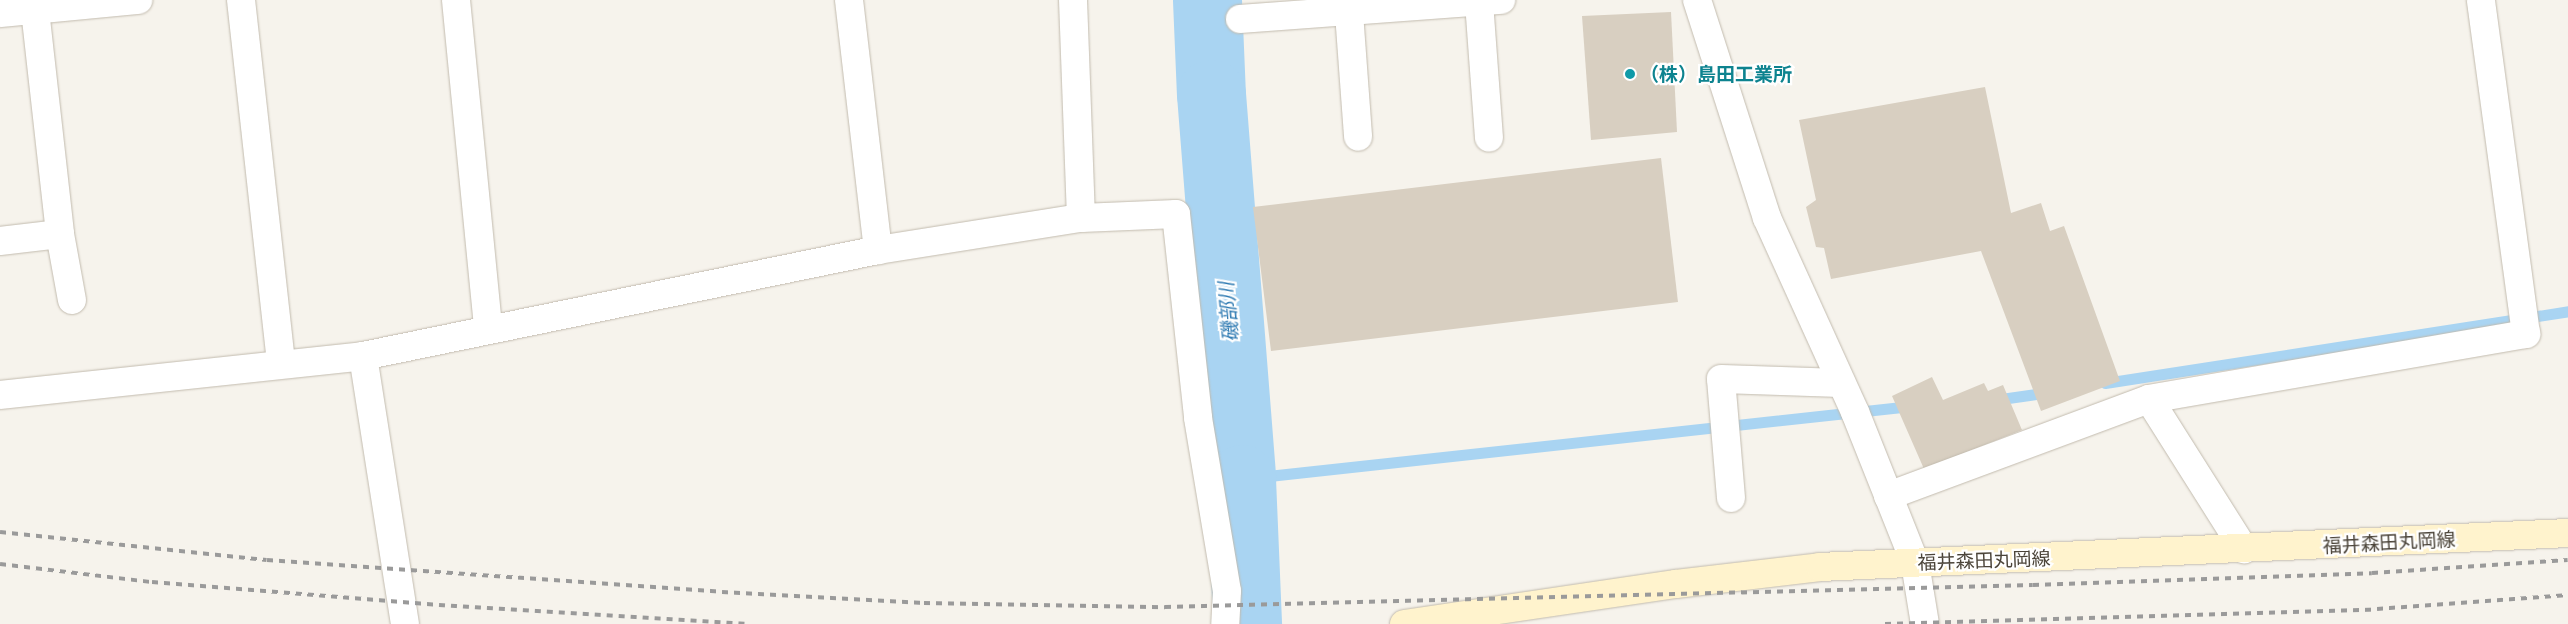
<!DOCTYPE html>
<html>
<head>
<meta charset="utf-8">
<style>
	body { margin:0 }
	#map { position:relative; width:2568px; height:624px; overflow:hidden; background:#f6f3ec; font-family:Commissioner,"Noto Sans JP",sans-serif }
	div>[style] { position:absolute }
	.stream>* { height:11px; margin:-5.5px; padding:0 5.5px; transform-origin:5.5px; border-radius:5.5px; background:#a9d4f2 }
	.river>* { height:69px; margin:-34.5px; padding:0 34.5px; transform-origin:34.5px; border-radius:34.5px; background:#a9d4f2 }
	.building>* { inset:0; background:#d8cfc1 }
	.roads { filter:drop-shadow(0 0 1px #c2bbae) drop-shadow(0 0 1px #c2bbae) }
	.minor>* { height:28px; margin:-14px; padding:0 14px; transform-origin:14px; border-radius:14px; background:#fff }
	.tertiary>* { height:28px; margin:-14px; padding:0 14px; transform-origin:14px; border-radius:14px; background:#fff }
	.secondary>* { height:28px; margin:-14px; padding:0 14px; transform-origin:14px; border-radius:14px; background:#fff3cd }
	.rail>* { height:4px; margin-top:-2px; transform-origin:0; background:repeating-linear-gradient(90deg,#9a9a9a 0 6px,transparent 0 12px) }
	.dots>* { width:14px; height:14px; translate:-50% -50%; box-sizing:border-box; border:2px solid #fff; border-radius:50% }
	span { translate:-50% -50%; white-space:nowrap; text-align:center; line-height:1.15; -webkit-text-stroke:4.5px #fff; paint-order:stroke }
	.culture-label { font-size:19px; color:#0d838f; font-weight:700 }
	.left { translate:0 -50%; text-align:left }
	.street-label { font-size:19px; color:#4b4439 }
	.water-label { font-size:20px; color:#2e7ab2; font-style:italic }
</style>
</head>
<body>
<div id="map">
	<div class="stream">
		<div style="left:2105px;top:383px;width:469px;rotate:-8.8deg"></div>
		<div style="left:1994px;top:400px;width:57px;rotate:-8.1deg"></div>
		<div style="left:1241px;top:479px;width:674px;rotate:-6.22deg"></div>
	</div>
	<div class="river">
		<div style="left:1207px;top:0;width:94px;rotate:87.6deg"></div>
		<div style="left:1211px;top:94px;width:386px;rotate:85.5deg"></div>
		<div style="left:1241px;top:479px;width:145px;rotate:87.6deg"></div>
	</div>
	<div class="building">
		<div style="clip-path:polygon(1671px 12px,1677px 132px,1591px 140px,1582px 16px)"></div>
		<div style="clip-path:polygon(1985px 87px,2011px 213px,2041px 203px,2050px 231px,2064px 226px,2120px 381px,2041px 411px,1981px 251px,1831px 279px,1824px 248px,1816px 247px,1806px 207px,1816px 200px,1799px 120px)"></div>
		<div style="clip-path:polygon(1661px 158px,1678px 302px,1271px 351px,1253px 207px)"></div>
		<div style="clip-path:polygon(1932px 377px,1943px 400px,1984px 383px,1988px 391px,2003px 385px,2022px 430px,1924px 469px,1892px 396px)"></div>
	</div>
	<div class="roads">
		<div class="minor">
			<div style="left:241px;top:0;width:364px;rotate:83.7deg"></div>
			<div style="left:456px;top:0;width:331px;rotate:84.4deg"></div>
			<div style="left:849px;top:0;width:252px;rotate:83.4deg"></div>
			<div style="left:1073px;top:0;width:218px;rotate:87.9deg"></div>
			<div style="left:1479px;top:2px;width:136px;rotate:85.8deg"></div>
			<div style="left:35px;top:10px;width:225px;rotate:83.6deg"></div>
			<div style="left:60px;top:234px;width:67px;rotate:79.7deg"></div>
			<div style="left:0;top:13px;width:139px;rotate:-5.4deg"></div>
			<div style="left:1349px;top:13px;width:124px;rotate:85.8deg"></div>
			<div style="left:1240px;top:19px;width:262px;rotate:-4.2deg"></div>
			<div style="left:0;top:241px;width:60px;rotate:-6.7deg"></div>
			<div style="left:363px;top:356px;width:271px;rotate:81.1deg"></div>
			<div style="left:0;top:395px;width:365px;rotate:-6.1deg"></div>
			<div style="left:363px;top:356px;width:526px;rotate:-11.63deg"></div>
			<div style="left:878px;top:250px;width:206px;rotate:-9deg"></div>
			<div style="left:1081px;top:218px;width:95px;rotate:-2.4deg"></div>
			<div style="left:1176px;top:214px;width:205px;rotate:83.8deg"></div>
			<div style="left:1198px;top:418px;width:175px;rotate:80.5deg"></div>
			<div style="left:1227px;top:591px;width:33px;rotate:93deg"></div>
			<div style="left:2149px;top:399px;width:178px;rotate:57.7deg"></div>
			<div style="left:1888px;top:496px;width:278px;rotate:-20.4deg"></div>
			<div style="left:2149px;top:399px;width:383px;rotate:-9.8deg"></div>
			<div style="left:2526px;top:334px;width:337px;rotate:-97.7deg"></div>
			<div style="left:1731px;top:498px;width:119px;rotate:-94.8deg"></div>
			<div style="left:1721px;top:379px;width:120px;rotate:1.9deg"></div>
		</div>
		<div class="tertiary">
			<div style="left:1697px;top:0;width:229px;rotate:72.2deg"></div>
			<div style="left:1767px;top:218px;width:213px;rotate:65.6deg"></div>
			<div style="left:1855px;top:412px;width:162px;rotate:68.3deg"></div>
			<div style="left:1915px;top:563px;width:62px;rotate:80.7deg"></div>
		</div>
		<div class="secondary">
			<div style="left:1404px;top:624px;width:275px;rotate:-8.4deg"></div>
			<div style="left:1676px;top:584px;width:145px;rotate:-6.7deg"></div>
			<div style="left:1820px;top:567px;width:749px;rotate:-2.6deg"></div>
		</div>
	</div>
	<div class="rail">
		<div style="left:0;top:532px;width:268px;rotate:6deg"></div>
		<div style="left:267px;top:560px;width:456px;rotate:4deg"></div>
		<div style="left:722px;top:592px;width:202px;rotate:3.1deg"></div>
		<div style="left:924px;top:603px;width:241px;rotate:1deg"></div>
		<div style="left:1165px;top:607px;width:868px;rotate:-1.45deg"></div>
		<div style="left:2033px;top:585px;width:339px;rotate:-2deg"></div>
		<div style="left:2372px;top:573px;width:196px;rotate:-3.8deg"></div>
		<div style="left:0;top:564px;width:153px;rotate:6.8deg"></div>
		<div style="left:152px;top:582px;width:288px;rotate:4.6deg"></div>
		<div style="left:439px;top:605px;width:310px;rotate:3.5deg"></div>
		<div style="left:1885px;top:624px;width:492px;rotate:-1.7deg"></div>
		<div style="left:2377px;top:609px;width:192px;rotate:-4.2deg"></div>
	</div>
	<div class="dots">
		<div style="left:1630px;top:74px;background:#0f9aa8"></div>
	</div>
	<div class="culture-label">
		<span class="left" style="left:1640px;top:74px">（株）島田工業所</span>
	</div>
	<div class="street-label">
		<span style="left:2389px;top:542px;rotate:-3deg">福井森田丸岡線</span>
		<span style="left:1984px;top:560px;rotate:-2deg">福井森田丸岡線</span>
	</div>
	<div class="water-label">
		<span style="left:1228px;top:312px;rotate:-95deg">磯部川</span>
	</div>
</div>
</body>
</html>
